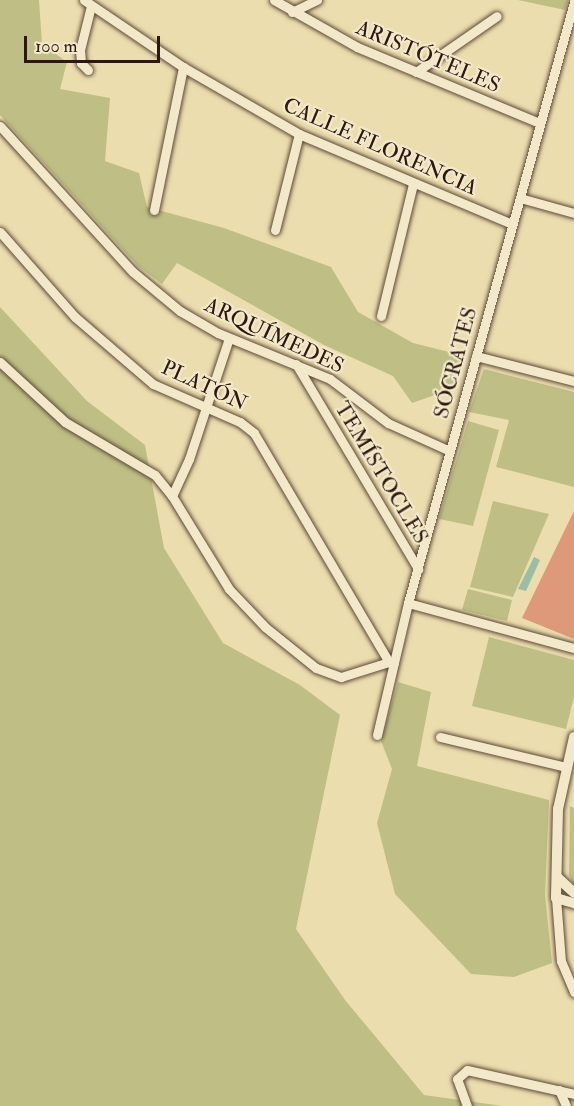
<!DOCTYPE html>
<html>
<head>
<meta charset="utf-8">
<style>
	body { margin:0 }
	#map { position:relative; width:574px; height:1106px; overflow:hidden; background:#ecddae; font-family:"IM FELL Double Pica",serif }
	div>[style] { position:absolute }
	.green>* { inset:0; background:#bfbf85 }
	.water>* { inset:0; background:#9abda5 }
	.building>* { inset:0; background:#dd997a }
	.roads { filter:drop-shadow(0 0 2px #5d4938) drop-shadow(0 0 2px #5d4938) }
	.minor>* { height:9px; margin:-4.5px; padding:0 4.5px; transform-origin:4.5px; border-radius:4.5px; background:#f3e9ca }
	.tertiary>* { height:10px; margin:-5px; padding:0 5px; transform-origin:5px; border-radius:5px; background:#f3e9ca }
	span { translate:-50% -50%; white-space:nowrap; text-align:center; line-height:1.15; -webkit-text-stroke:4.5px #f3e9ca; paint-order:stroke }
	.street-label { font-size:21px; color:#2d1811 }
	.scale { position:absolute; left:24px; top:36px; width:136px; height:27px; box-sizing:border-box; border:3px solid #2d1811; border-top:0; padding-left:8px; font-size:18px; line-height:21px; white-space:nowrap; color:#2d1811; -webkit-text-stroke:4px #f3e9ca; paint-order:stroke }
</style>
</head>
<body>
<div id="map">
	<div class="green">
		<div style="clip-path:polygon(0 0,39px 0,42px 44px,67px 62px,60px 89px,110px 98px,105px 161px,139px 173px,147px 207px,224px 228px,331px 267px,358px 312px,413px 343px,465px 356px,455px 388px,412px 403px,393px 376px,324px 345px,177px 263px,162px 284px,138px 266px,0 115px)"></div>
		<div style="clip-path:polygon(518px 0,568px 0,565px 10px)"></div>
		<div style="clip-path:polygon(0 307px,87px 401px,145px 445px,164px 548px,223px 643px,300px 685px,340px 715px,296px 929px,345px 1000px,424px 1095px,503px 1106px,0 1106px)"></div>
		<div style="clip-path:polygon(484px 369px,574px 392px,574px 487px,496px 467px,509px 420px,469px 412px)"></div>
		<div style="clip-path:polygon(468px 421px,499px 430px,473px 526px,439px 519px)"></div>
		<div style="clip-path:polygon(493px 501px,549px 514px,513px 597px,470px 587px)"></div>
		<div style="clip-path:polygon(468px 589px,512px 600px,507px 621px,462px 610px)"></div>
		<div style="clip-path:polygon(489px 637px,574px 660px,574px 697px,566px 729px,472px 706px)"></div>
		<div style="clip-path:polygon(398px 682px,431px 692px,417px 766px,549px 800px,545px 895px,552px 963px,514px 977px,471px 974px,395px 894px,377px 823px,392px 769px,381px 741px)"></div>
		<div style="clip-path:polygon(570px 806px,574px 808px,574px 886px,569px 875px)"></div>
	</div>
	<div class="water">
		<div style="clip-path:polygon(534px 557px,540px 560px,526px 591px,518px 589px)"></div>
	</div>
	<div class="building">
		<div style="clip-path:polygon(574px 511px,574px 639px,522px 618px)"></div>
	</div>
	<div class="roads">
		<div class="minor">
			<div style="left:84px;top:0;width:120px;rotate:34.1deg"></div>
			<div style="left:183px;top:67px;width:134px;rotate:30deg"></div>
			<div style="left:299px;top:134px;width:231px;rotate:22.9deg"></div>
			<div style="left:274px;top:0;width:95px;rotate:29.5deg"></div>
			<div style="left:357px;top:47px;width:198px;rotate:22.6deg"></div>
			<div style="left:292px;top:12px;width:28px;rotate:-26deg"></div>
			<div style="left:88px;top:70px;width:10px;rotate:-135deg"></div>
			<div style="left:81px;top:63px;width:13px;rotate:-94deg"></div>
			<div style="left:80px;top:50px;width:45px;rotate:-76deg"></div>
			<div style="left:416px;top:72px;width:98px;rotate:-34.7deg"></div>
			<div style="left:0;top:126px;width:197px;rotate:47.7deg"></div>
			<div style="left:133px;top:272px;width:61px;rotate:39.7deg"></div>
			<div style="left:180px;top:311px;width:44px;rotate:30.1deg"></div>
			<div style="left:218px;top:333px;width:121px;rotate:22.3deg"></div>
			<div style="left:330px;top:379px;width:73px;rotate:37.2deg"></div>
			<div style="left:388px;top:423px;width:68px;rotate:24.3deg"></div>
			<div style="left:520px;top:198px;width:56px;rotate:15.5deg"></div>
			<div style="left:154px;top:210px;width:146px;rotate:-78.5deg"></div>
			<div style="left:275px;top:230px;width:99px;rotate:-76deg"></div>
			<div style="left:0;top:232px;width:113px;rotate:48.6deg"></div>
			<div style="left:75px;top:317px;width:103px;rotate:40.7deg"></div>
			<div style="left:153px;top:384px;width:95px;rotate:23.6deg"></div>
			<div style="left:240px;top:422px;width:18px;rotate:38deg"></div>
			<div style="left:254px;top:433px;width:266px;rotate:59.5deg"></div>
			<div style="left:389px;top:662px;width:5px;rotate:11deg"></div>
			<div style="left:381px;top:316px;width:136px;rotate:-76.4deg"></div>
			<div style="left:476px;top:356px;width:101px;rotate:14.3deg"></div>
			<div style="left:0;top:362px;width:88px;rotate:42.7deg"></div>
			<div style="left:65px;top:422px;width:104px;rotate:30.5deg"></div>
			<div style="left:155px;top:475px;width:27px;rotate:51deg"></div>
			<div style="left:172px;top:496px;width:109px;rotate:58.5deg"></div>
			<div style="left:229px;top:589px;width:52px;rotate:46.5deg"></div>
			<div style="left:265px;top:627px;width:65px;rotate:38.8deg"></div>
			<div style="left:316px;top:668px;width:27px;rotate:20deg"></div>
			<div style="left:341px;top:677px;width:50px;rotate:-17.4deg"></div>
			<div style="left:296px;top:364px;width:239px;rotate:59.2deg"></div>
			<div style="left:172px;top:496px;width:41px;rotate:-65.3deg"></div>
			<div style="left:189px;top:459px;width:127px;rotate:-71.7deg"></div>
			<div style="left:408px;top:603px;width:172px;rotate:15.2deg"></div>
			<div style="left:377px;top:735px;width:136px;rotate:-76.8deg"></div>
			<div style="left:408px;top:603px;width:624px;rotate:-74.56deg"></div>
			<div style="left:440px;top:737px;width:130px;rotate:13.4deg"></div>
			<div style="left:556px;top:898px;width:63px;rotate:85.5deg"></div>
			<div style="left:561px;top:961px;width:34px;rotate:67deg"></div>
			<div style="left:559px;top:1090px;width:17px;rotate:66deg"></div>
			<div style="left:467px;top:1106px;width:29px;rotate:-110deg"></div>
			<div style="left:457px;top:1079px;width:13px;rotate:-42deg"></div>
			<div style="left:467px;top:1070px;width:110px;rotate:12.6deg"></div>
		</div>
		<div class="tertiary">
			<div style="left:574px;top:737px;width:74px;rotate:102.5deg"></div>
			<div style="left:558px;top:809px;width:89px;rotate:91.3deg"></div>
			<div style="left:556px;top:898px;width:19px;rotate:16deg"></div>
			<div style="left:557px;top:877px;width:23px;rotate:43deg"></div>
		</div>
	</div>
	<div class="street-label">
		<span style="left:428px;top:57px;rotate:23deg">ARISTÓTELES</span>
		<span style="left:380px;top:147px;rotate:24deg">CALLE FLORENCIA</span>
		<span style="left:274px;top:336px;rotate:25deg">ARQUÍMEDES</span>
		<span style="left:456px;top:363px;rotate:-75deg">SÓCRATES</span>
		<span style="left:204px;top:386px;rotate:25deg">PLATÓN</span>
		<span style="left:381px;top:473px;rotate:59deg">TEMÍSTOCLES</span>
	</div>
	<div class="scale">100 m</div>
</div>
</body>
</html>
